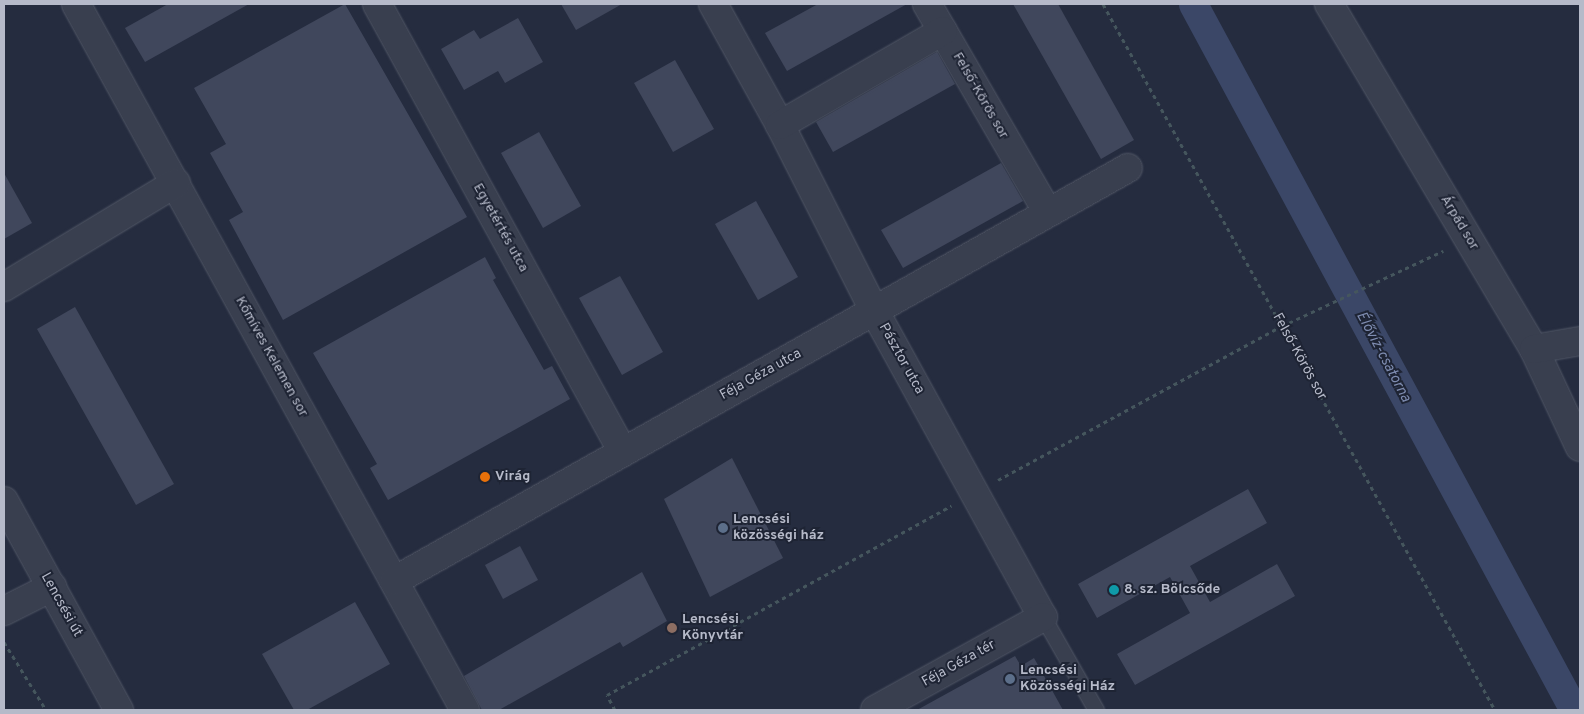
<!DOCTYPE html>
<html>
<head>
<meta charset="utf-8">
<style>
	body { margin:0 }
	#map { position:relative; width:1584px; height:714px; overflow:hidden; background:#252c3f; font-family:Overpass,sans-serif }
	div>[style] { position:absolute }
	.canal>* { height:29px; margin:-14.5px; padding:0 14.5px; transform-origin:14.5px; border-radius:14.5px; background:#3b4767 }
	.building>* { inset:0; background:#40475c }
	.path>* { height:3px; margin-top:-1.5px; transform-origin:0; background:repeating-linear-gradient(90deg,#45565d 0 4px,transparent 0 8px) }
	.roads { filter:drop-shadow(0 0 1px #515766) drop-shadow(0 0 1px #515766) }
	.lane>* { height:15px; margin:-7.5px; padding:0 7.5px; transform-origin:7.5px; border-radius:7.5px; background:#393f4f }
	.street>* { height:28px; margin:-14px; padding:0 14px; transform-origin:14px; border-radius:14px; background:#393f4f }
	.dots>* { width:14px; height:14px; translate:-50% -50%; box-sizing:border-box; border:2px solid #1e2434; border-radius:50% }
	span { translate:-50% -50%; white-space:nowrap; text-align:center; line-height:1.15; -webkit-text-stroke:4px #1e2434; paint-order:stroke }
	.street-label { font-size:14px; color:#b6bac9 }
	.poi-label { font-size:14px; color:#b6bac9; font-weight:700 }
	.left { translate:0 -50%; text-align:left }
	.water-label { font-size:15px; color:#7e8cb0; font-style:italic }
	.frame { position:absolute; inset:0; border:5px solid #b6bac9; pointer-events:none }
</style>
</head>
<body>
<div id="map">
	<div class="canal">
		<div style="left:1193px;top:4px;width:802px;rotate:61.65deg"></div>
	</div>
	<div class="building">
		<div style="clip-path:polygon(168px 4px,249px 4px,145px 62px,125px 28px)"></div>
		<div style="clip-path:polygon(345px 4px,467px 217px,283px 320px,229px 220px,243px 212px,210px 153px,226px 144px,194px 88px)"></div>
		<div style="clip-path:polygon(561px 4px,622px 4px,576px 30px)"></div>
		<div style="clip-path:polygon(818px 4px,907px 4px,787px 71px,765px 33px)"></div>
		<div style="clip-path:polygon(1013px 4px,1058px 4px,1134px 140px,1101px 159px)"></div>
		<div style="clip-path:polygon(518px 18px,543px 62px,505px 83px,498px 71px,464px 90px,441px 49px,474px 30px,480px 39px)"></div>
		<div style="clip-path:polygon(937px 52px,955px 84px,833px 152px,816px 122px)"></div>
		<div style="clip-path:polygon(675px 60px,714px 129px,673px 152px,634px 83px)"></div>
		<div style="clip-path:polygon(539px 132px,581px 206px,543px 228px,501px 153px)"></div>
		<div style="clip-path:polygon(1001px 163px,1023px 201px,903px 268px,881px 230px)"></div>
		<div style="clip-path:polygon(4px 173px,32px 223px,4px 239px)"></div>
		<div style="clip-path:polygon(756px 201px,798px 277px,758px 300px,715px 224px)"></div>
		<div style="clip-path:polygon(485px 257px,496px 278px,493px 280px,544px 370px,552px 366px,570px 399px,388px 500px,370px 468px,377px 464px,313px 353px)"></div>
		<div style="clip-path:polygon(620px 276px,663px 352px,622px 375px,579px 298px)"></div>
		<div style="clip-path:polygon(75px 307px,174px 484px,136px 505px,37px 329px)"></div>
		<div style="clip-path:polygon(732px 458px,783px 558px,710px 597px,664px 499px)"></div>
		<div style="clip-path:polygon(1248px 489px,1267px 523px,1190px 566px,1210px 602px,1277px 564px,1295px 596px,1135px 685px,1117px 654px,1190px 613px,1170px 577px,1097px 618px,1078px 584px)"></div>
		<div style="clip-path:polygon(520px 546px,538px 580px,503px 599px,485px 565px)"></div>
		<div style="clip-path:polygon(642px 572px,667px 621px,623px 647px,620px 642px,499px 710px,482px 710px,464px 676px)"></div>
		<div style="clip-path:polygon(355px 602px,390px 664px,307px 710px,294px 710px,262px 654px)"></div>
		<div style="clip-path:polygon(1015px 656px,1021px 666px,1034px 658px,1063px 710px,917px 710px)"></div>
	</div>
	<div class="path">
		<div style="left:1103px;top:4px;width:808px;rotate:60.96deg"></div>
		<div style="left:998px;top:480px;width:323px;rotate:-28.5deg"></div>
		<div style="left:1282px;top:326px;width:178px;rotate:-25deg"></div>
		<div style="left:4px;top:642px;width:80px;rotate:58.3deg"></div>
		<div style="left:615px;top:710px;width:17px;rotate:-118deg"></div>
		<div style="left:607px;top:695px;width:393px;rotate:-28.8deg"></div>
	</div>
	<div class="roads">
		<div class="lane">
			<div style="left:1043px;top:617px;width:107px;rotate:60.3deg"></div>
		</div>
		<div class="street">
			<div style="left:76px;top:4px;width:806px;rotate:61.15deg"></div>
			<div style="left:377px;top:4px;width:511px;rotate:61.23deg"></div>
			<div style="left:713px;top:4px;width:138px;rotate:61deg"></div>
			<div style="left:780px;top:125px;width:210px;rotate:63.1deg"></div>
			<div style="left:875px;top:312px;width:348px;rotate:61.2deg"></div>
			<div style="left:1043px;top:617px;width:192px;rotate:151deg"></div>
			<div style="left:927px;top:4px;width:241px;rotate:59.9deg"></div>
			<div style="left:1329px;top:4px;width:401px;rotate:59.3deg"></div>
			<div style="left:1534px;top:349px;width:108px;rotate:64.9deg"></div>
			<div style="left:780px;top:125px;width:188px;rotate:-30deg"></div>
			<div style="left:4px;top:287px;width:201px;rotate:-31.2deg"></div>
			<div style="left:1534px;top:349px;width:47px;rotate:-9.9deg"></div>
			<div style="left:4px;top:501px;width:239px;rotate:61.2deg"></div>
			<div style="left:394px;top:581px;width:842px;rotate:-29.37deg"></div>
			<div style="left:4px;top:611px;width:54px;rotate:-26.6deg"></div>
		</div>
	</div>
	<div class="dots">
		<div style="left:485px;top:477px;background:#e8710a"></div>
		<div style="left:723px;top:528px;background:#5c6f8a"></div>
		<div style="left:1114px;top:590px;background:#0f9aa8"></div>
		<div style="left:672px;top:628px;background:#8d6e63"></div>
		<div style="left:1010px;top:679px;background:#5c6f8a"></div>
	</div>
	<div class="street-label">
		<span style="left:980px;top:96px;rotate:60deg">Felső-Körös sor</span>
		<span style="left:1459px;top:223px;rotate:59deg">Árpád sor</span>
		<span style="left:500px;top:228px;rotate:61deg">Egyetértés utca</span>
		<span style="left:271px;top:357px;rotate:61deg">Kőmíves Kelemen sor</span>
		<span style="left:1299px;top:357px;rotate:61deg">Felső-Körös sor</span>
		<span style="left:901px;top:359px;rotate:61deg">Pásztor utca</span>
		<span style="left:761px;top:375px;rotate:-29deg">Féja Géza utca</span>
		<span style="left:61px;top:605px;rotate:61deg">Lencsési út</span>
		<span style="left:959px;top:664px;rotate:-29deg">Féja Géza tér</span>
	</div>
	<div class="poi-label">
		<span class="left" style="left:495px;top:477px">Virág</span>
		<span class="left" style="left:733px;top:528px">Lencsési<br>közösségi ház</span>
		<span class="left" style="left:1124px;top:590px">8. sz. Bölcsőde</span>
		<span class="left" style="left:682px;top:628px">Lencsési<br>Könyvtár</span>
		<span class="left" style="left:1020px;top:679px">Lencsési<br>Közösségi Ház</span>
	</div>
	<div class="water-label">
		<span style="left:1383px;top:357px;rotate:62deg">Élővíz-csatorna</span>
	</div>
	<div class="frame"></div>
</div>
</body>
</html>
